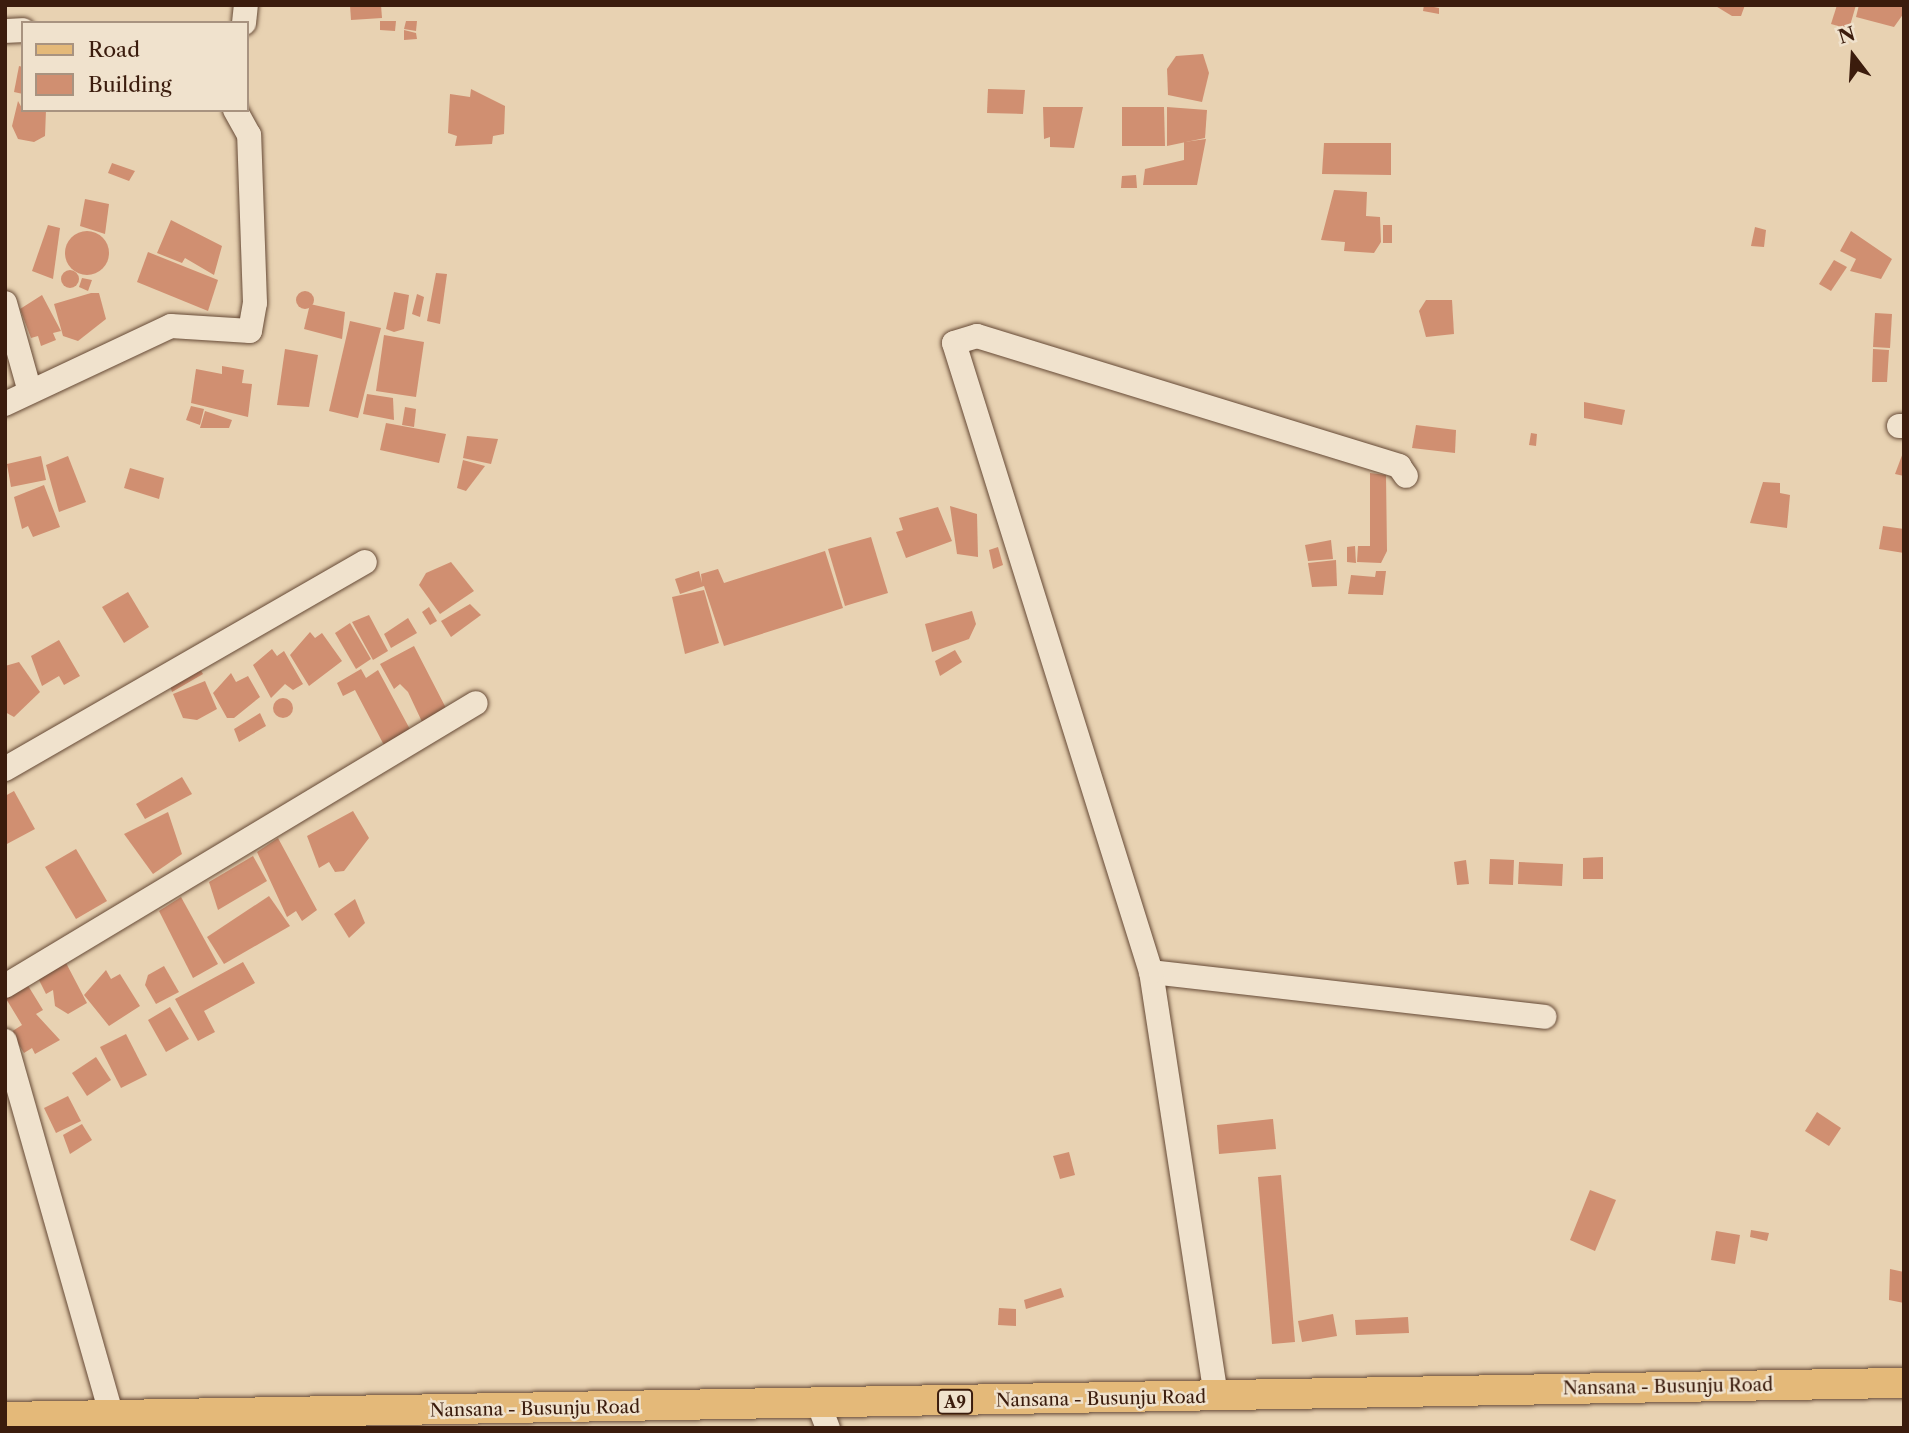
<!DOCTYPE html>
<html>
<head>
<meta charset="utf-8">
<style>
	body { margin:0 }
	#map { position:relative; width:1909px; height:1433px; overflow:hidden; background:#e8d2b2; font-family:"Libre Caslon Text",serif }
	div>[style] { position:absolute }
	.building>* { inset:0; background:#d08f71 }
	.round { border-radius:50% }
	.roads { filter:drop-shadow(0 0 2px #664a36) drop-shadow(0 0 2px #664a36) }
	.minor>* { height:24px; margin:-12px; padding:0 12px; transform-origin:12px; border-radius:12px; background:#f0e2cd }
	.major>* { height:30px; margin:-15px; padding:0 15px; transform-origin:15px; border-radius:15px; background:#e4b979 }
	span { translate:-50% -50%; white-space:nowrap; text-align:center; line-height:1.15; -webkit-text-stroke:5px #f0e2cd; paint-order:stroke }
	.shield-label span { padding:2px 5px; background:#f0e2cd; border:2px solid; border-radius:5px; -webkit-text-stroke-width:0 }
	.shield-label { font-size:16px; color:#3b1c0d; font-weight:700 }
	.street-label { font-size:18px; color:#3b1c0d }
	.frame { position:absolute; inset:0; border:7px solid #3b1c0d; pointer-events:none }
	.legend { position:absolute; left:21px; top:21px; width:228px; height:91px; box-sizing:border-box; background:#f0e2cd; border:2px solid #a89380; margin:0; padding:9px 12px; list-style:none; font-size:21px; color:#3b1c0d }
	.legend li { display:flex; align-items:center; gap:14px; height:35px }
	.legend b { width:35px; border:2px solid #a89380 }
	.north { position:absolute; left:1818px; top:21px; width:70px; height:70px; -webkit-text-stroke:5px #f0e2cd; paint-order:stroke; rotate:343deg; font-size:19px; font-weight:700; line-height:28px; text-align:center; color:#3b1c0d }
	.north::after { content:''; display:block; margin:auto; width:24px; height:32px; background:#3b1c0d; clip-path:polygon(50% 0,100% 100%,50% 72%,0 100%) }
</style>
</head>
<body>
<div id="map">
	<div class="building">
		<div style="clip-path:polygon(350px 5px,381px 5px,382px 18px,351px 20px)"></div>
		<div style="clip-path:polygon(1424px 5px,1439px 8px,1439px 14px,1423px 11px)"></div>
		<div style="clip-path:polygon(1714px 5px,1745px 5px,1741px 16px,1732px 16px)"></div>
		<div style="clip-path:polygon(1837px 5px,1856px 5px,1849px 29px,1831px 24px)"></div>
		<div style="clip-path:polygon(1859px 5px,1904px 5px,1904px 13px,1894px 27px,1856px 17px)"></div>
		<div style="clip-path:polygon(380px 21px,396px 21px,395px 31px,380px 30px)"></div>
		<div style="clip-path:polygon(406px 21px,417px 21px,416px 31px,404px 29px)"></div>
		<div style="clip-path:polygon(404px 30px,416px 33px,417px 39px,404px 40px)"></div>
		<div style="clip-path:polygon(1203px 54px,1209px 73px,1202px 102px,1168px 95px,1167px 69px,1176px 56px)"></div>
		<div style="clip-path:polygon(19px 66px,23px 67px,23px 94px,14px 92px)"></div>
		<div style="clip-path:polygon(471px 89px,505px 106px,504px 134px,493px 136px,492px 144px,455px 146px,457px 136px,448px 133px,450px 94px,470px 97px)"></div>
		<div style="clip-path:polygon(988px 89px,1025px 90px,1023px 114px,987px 113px)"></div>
		<div style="clip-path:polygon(18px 101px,23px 110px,46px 110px,45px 136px,34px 142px,18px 139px,12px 126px)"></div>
		<div style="clip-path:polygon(1043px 107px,1083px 107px,1074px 148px,1050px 147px,1050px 137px,1044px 139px)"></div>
		<div style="clip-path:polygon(1122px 107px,1164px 107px,1165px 146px,1122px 146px)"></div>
		<div style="clip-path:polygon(1167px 107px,1207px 110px,1205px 138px,1167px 146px)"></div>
		<div style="clip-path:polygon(1206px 139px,1197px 185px,1143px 185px,1145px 169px,1184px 160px,1184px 142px)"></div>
		<div style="clip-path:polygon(1324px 143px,1391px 143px,1391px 175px,1322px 174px)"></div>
		<div style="clip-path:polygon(112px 163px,135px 171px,129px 181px,108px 173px)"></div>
		<div style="clip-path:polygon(1136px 175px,1137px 188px,1121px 188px,1122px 176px)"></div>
		<div style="clip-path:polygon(1334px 190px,1367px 192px,1366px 216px,1380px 217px,1381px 242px,1374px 253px,1344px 251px,1345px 242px,1321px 240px)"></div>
		<div style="clip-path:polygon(85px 199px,109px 204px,105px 234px,80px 226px)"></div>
		<div style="clip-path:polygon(171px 220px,222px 246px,214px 275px,185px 258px,182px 263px,157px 253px)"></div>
		<div style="clip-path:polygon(48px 225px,60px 228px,53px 279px,32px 271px)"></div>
		<div style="clip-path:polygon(1383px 225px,1392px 225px,1392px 243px,1383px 243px)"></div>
		<div style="clip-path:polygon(1755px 227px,1766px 230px,1764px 247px,1751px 246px)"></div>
		<div style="clip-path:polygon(1851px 231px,1892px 259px,1881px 279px,1850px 271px,1856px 259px,1840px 251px)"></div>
		<div class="round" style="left:65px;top:231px;width:44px;height:44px"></div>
		<div style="clip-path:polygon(148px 252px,218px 280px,208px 311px,137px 282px)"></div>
		<div style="clip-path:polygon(1834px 260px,1847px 267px,1831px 291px,1819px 284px)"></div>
		<div class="round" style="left:61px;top:270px;width:18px;height:18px"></div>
		<div style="clip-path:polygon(436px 273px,447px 274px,440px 324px,427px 321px)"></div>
		<div style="clip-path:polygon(82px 278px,92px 280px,88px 291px,79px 287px)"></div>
		<div class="round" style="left:296px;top:291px;width:18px;height:18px"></div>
		<div style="clip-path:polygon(394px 292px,409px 295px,404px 329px,394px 332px,386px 329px)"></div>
		<div style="clip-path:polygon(91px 293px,99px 293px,106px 319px,78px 341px,63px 336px,54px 304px)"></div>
		<div style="clip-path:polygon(417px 294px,424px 297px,420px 317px,412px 314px)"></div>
		<div style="clip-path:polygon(42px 295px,61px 331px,53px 333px,56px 340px,41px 346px,38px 336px,31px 338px,20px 309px)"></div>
		<div style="clip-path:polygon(1426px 300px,1452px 300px,1454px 334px,1426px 337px,1419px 311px)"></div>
		<div style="clip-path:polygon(310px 304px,345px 312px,342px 339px,304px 329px)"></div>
		<div style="clip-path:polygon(1875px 313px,1892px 314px,1890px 348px,1873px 347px)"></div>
		<div style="clip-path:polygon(350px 321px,381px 328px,358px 418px,329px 411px)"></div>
		<div style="clip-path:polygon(384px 335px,424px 342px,416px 397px,376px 391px)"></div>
		<div style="clip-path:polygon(285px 349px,318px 355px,309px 407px,277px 405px)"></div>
		<div style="clip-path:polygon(1873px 349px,1889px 350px,1887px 382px,1872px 382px)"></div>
		<div style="clip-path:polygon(222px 366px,244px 370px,242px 383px,252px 384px,248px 417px,191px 403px,196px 369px,222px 374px)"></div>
		<div style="clip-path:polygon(367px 394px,393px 398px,394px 420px,363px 414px)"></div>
		<div style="clip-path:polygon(1584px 402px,1625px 410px,1622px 425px,1584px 418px)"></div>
		<div style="clip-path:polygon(191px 406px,204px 409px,200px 425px,186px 420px)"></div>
		<div style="clip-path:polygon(405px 407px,416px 409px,414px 427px,402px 425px)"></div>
		<div style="clip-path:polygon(205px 411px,232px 420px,229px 428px,200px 428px)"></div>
		<div style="clip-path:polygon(386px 423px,446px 434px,439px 463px,380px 450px)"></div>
		<div style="clip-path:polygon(1416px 425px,1456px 430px,1455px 453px,1412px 448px)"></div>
		<div style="clip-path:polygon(1531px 433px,1537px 434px,1536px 446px,1529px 445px)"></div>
		<div style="clip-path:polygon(467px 436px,498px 439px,491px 464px,463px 458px)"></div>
		<div style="clip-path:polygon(1904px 450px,1904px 476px,1895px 474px)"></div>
		<div style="clip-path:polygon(41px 456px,46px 480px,11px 487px,7px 464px)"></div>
		<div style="clip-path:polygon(68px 456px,86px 502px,59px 512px,46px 465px)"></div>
		<div style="clip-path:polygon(463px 460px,485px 466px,466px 491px,457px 488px)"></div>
		<div style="clip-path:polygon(130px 468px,164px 478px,159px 499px,124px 488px)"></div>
		<div style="clip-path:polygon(1370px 473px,1386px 475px,1387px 551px,1381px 563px,1357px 562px,1358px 546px,1370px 546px)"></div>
		<div style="clip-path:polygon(1763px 482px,1780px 483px,1780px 493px,1790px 495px,1787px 528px,1750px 523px)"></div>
		<div style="clip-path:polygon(44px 485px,60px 527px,33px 537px,28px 526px,22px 529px,14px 497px)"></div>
		<div style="clip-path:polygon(950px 506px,977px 514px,978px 557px,957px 554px)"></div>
		<div style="clip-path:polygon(938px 507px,952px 541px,906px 558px,896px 532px,903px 530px,899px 518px)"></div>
		<div style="clip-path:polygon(1883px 526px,1904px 529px,1904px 553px,1879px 549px)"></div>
		<div style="clip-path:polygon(871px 537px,888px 593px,845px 606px,828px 549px)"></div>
		<div style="clip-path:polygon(1331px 540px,1333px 559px,1308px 561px,1305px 545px)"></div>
		<div style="clip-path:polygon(1355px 546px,1356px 563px,1347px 562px,1347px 547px)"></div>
		<div style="clip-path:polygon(998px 547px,1003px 565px,993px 569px,989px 550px)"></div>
		<div style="clip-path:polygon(825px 551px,843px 608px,724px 646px,704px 586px,680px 594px,675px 579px,699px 571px,702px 583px,701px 574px,718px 569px,724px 583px)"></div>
		<div style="clip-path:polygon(1336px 560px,1337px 586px,1312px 587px,1308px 563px)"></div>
		<div style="clip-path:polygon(451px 562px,474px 591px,440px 614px,419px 585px,426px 573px)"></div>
		<div style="clip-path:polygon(1376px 571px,1386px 571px,1383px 595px,1348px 594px,1351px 575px,1375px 577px)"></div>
		<div style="clip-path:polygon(704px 590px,719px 643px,685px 654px,672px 597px)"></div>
		<div style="clip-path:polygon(128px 592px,149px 627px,124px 643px,102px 607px)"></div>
		<div style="clip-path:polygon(470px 604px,481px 615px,451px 637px,441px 621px)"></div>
		<div style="clip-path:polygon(429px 607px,437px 621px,430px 625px,422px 612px)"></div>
		<div style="clip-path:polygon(972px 611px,976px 624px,969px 639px,932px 652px,925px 624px)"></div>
		<div style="clip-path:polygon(369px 615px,388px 651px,373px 660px,352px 622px)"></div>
		<div style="clip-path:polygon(408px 618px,417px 633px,391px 648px,384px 634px)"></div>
		<div style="clip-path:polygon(350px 623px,371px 659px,356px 669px,335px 633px)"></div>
		<div style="clip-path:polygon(310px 632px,315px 638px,322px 633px,342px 661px,309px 686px,290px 655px)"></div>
		<div style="clip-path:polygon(59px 640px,80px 676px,64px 685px,59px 676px,42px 686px,31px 656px)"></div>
		<div style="clip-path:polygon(414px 646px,448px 712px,424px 726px,408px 692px,400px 684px,394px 689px,380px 664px)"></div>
		<div style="clip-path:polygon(272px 649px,277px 656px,284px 651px,303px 684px,293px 690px,285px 684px,271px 698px,253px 665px)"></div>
		<div style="clip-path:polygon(955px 650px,962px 662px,940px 676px,935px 661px)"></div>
		<div style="clip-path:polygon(19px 662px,40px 692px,14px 717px,5px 712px,5px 666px)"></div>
		<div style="clip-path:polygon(197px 664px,203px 674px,172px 692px,169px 682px)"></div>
		<div style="clip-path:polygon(361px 669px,366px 678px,378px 670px,412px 733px,385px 747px,355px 690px,343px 696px,337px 683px)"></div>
		<div style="clip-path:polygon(231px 673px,236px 682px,248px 676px,260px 697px,234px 718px,227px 718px,213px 693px)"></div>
		<div style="clip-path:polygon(205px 681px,217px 709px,197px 720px,183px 718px,173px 694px)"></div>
		<div class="round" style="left:273px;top:698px;width:20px;height:20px"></div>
		<div style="clip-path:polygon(260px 713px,266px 726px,239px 742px,234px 729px)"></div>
		<div style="clip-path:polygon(182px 777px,192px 794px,145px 819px,136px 804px)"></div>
		<div style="clip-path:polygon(14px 791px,35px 829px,5px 845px,5px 796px)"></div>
		<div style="clip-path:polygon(353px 811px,369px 838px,344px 871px,335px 872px,329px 862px,319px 868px,307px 836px)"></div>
		<div style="clip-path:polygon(168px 812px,182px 854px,153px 874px,124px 834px)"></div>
		<div style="clip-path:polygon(278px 838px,317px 910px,302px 921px,296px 911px,287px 917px,257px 852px)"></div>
		<div style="clip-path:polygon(76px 849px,107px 901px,76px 919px,45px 867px)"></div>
		<div style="clip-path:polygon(253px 856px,267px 881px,218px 910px,209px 882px)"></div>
		<div style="clip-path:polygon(1603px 857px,1603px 879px,1583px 879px,1583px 858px)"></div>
		<div style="clip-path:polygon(1490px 859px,1514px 860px,1513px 885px,1489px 884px)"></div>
		<div style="clip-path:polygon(1466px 860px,1469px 884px,1457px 885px,1454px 862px)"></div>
		<div style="clip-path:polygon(1519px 862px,1563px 864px,1562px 886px,1518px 884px)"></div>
		<div style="clip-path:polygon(269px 896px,290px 926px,224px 964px,207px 937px)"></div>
		<div style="clip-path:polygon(181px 897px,218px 964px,193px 978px,159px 911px)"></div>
		<div style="clip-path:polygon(355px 899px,365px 923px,349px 938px,334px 914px)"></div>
		<div style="clip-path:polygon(65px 961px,87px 1003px,68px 1014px,55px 1006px,53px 990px,46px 994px,37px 976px)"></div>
		<div style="clip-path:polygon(243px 962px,255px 983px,204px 1011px,215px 1032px,198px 1041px,175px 999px)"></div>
		<div style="clip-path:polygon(164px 966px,179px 992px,156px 1004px,145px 985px,148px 975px)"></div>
		<div style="clip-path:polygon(106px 970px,111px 979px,120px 974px,140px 1006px,109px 1026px,84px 995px)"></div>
		<div style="clip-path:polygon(27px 984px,43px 1010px,36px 1014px,60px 1040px,35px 1054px,32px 1048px,24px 1053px,11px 1032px,22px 1025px,5px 997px)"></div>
		<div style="clip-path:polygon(170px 1007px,189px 1039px,166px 1052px,148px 1020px)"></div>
		<div style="clip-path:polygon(126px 1034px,147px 1075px,121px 1088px,100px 1047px)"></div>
		<div style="clip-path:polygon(96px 1057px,111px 1080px,87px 1096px,72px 1073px)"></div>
		<div style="clip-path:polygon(68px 1096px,81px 1121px,56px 1133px,44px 1108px)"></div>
		<div style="clip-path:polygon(1817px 1112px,1841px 1128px,1829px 1146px,1805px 1131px)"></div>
		<div style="clip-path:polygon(1273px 1119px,1276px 1149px,1219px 1154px,1217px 1125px)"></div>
		<div style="clip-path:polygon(82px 1124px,92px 1140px,70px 1154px,63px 1135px)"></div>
		<div style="clip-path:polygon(1069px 1152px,1075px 1175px,1060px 1179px,1053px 1156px)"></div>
		<div style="clip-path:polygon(1281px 1175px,1295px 1342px,1272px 1344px,1258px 1177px)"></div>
		<div style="clip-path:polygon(1590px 1190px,1616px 1200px,1595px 1251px,1570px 1240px)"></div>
		<div style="clip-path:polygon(1751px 1230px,1769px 1233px,1767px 1241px,1750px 1237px)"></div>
		<div style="clip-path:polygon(1716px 1231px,1740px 1235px,1735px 1264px,1711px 1260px)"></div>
		<div style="clip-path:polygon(1890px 1269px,1904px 1272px,1904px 1303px,1889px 1300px)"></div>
		<div style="clip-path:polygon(1061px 1288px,1064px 1297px,1026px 1309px,1024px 1300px)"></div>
		<div style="clip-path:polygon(999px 1308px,1016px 1309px,1016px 1326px,998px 1325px)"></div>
		<div style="clip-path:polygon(1333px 1314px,1337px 1336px,1302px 1342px,1298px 1321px)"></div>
		<div style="clip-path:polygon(1408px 1317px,1409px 1333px,1356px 1335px,1355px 1320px)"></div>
	</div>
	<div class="roads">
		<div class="minor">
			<div style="left:244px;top:23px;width:18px;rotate:-84deg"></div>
			<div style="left:5px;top:31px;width:18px;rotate:-3deg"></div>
			<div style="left:5px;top:303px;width:92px;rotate:74.3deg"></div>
			<div style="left:5px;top:404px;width:183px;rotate:-25.2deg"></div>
			<div style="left:171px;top:326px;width:79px;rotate:3.6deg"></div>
			<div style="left:250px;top:331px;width:28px;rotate:-80deg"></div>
			<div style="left:255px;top:303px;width:168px;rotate:-92deg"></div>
			<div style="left:249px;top:135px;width:29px;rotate:-119deg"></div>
			<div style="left:1899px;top:426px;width:5px"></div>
			<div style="left:5px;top:769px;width:415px;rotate:-29.9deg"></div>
			<div style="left:1151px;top:972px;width:396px;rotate:6.5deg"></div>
			<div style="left:5px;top:986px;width:549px;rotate:-31deg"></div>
			<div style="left:5px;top:1041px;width:390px;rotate:74.1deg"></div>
			<div style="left:1216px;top:1396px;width:429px;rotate:-98.7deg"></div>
			<div style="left:1151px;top:972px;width:659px;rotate:-107.39deg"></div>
			<div style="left:954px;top:343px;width:24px;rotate:-17deg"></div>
			<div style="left:977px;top:336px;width:442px;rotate:17.1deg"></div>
			<div style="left:1399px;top:466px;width:12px;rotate:55deg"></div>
			<div style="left:819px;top:1405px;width:25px;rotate:69deg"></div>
		</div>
		<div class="major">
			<div style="left:5px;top:1417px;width:1899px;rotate:-1.03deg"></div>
		</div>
	</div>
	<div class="shield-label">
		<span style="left:955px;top:1402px">A9</span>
	</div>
	<div class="street-label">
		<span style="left:1668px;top:1387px;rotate:-1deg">Nansana - Busunju Road</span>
		<span style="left:1101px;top:1399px;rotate:-1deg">Nansana - Busunju Road</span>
		<span style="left:535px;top:1409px;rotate:-1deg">Nansana - Busunju Road</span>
	</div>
	<div class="frame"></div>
	<ul class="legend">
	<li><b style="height:9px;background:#e4b979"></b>Road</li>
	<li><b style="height:19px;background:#d08f71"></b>Building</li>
	</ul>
	<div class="north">N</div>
</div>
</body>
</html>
